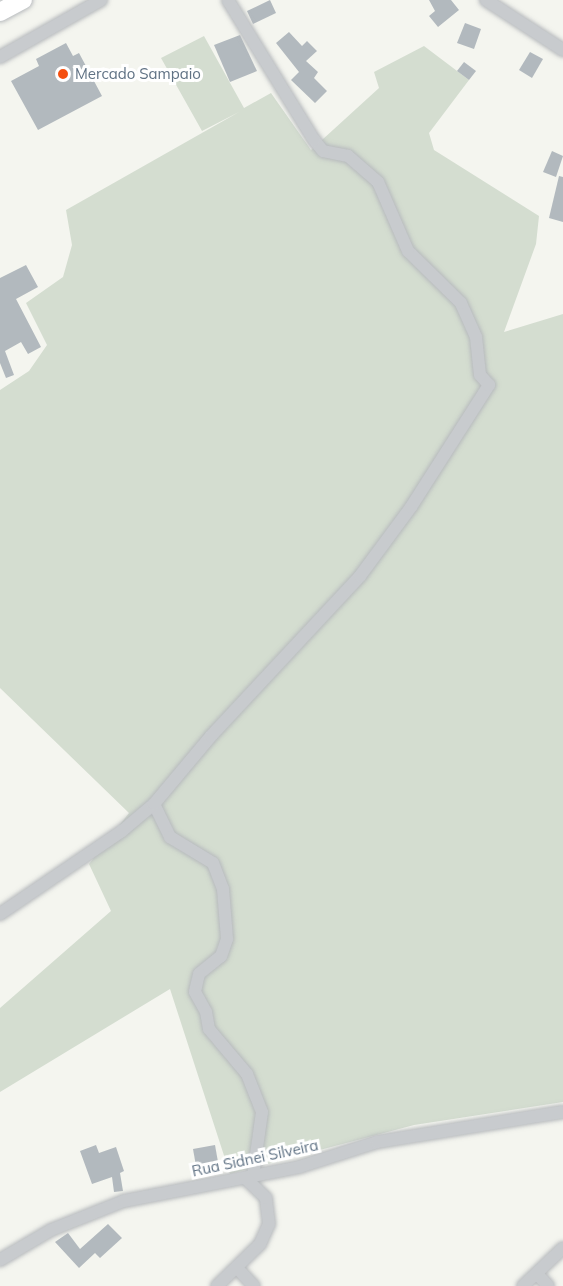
<!DOCTYPE html>
<html>
<head>
<meta charset="utf-8">
<style>
	body { margin:0 }
	#map { position:relative; width:563px; height:1286px; overflow:hidden; background:#f4f5ef; font-family:Mulish,sans-serif }
	div>[style] { position:absolute }
	.green>* { inset:0; background:#d4ddd0 }
	.building>* { inset:0; background:#b2b9be }
	.roads { filter:drop-shadow(0 0 2px #b7babd) drop-shadow(0 0 2px #b7babd) }
	.minor>* { height:12px; margin:-6px; padding:0 6px; transform-origin:6px; border-radius:6px; background:#c8cbce }
	.highway>* { height:18px; margin:-9px; padding:0 9px; transform-origin:9px; border-radius:9px; background:#fff }
	.dots>* { width:16px; height:16px; translate:-50% -50%; box-sizing:border-box; border:3px solid #fff; border-radius:50% }
	span { translate:-50% -50%; white-space:nowrap; text-align:center; line-height:1.15; -webkit-text-stroke:6px #fff; paint-order:stroke }
	.poi-label { font-size:15px; color:#607284 }
	.left { translate:0 -50%; text-align:left }
	.street-label { font-size:15px; color:#607284 }
</style>
</head>
<body>
<div id="map">
	<div class="green">
		<div style="clip-path:polygon(204px 36px,244px 108px,271px 93px,311px 150px,379px 88px,374px 72px,424px 46px,469px 80px,429px 133px,434px 150px,539px 216px,536px 244px,504px 332px,563px 314px,563px 1102px,414px 1125px,230px 1174px,170px 989px,0 1092px,0 1008px,111px 911px,89px 864px,129px 813px,0 688px,0 390px,29px 371px,47px 345px,26px 303px,63px 277px,72px 245px,66px 210px,239px 112px,202px 131px,161px 58px)"></div>
	</div>
	<div class="building">
		<div style="clip-path:polygon(270px 0,276px 13px,253px 24px,247px 11px)"></div>
		<div style="clip-path:polygon(429px 0,451px 0,459px 10px,438px 27px,429px 16px,435px 11px)"></div>
		<div style="clip-path:polygon(465px 23px,481px 29px,474px 49px,457px 43px)"></div>
		<div style="clip-path:polygon(289px 32px,302px 46px,307px 41px,317px 51px,306px 61px,318px 72px,314px 78px,327px 91px,315px 103px,291px 80px,299px 72px,276px 43px)"></div>
		<div style="clip-path:polygon(240px 35px,257px 71px,230px 82px,214px 45px)"></div>
		<div style="clip-path:polygon(66px 43px,73px 56px,79px 53px,102px 96px,38px 130px,11px 81px,39px 66px,36px 59px)"></div>
		<div style="clip-path:polygon(530px 52px,543px 59px,532px 78px,519px 70px)"></div>
		<div style="clip-path:polygon(464px 62px,476px 71px,469px 80px,457px 71px)"></div>
		<div style="clip-path:polygon(552px 151px,563px 156px,556px 177px,543px 172px)"></div>
		<div style="clip-path:polygon(559px 176px,563px 177px,563px 222px,549px 218px)"></div>
		<div style="clip-path:polygon(26px 265px,38px 287px,16px 299px,41px 347px,28px 354px,21px 342px,5px 351px,14px 375px,6px 378px,0 363px,0 278px)"></div>
		<div style="clip-path:polygon(96px 1145px,99px 1153px,116px 1147px,124px 1171px,120px 1173px,123px 1191px,114px 1192px,112px 1177px,92px 1184px,80px 1151px)"></div>
		<div style="clip-path:polygon(215px 1145px,218px 1162px,196px 1166px,193px 1149px)"></div>
		<div style="clip-path:polygon(108px 1224px,122px 1238px,100px 1258px,95px 1253px,79px 1268px,55px 1242px,68px 1233px,80px 1249px)"></div>
	</div>
	<div class="roads">
		<div class="minor">
			<div style="left:486px;top:0;width:92px;rotate:33deg"></div>
			<div style="left:0;top:57px;width:116px;rotate:-29.4deg"></div>
			<div style="left:154px;top:804px;width:37px;rotate:64deg"></div>
			<div style="left:170px;top:837px;width:50px;rotate:31.2deg"></div>
			<div style="left:213px;top:863px;width:28px;rotate:69deg"></div>
			<div style="left:223px;top:889px;width:50px;rotate:85.4deg"></div>
			<div style="left:227px;top:939px;width:18px;rotate:109deg"></div>
			<div style="left:221px;top:956px;width:28px;rotate:141deg"></div>
			<div style="left:199px;top:974px;width:18px;rotate:103deg"></div>
			<div style="left:195px;top:992px;width:23px;rotate:61deg"></div>
			<div style="left:206px;top:1012px;width:17px;rotate:80deg"></div>
			<div style="left:209px;top:1029px;width:59px;rotate:49.8deg"></div>
			<div style="left:247px;top:1074px;width:41px;rotate:68.5deg"></div>
			<div style="left:262px;top:1112px;width:65px;rotate:98deg"></div>
			<div style="left:0;top:914px;width:148px;rotate:-34.2deg"></div>
			<div style="left:122px;top:831px;width:42px;rotate:-40.2deg"></div>
			<div style="left:154px;top:804px;width:89px;rotate:-50deg"></div>
			<div style="left:211px;top:736px;width:219px;rotate:-47deg"></div>
			<div style="left:360px;top:576px;width:86px;rotate:-53.5deg"></div>
			<div style="left:411px;top:507px;width:145px;rotate:-57.4deg"></div>
			<div style="left:489px;top:385px;width:13px;rotate:-132deg"></div>
			<div style="left:480px;top:375px;width:38px;rotate:-96deg"></div>
			<div style="left:476px;top:337px;width:37px;rotate:-114deg"></div>
			<div style="left:461px;top:303px;width:74px;rotate:-135.5deg"></div>
			<div style="left:408px;top:251px;width:75px;rotate:-113.5deg"></div>
			<div style="left:378px;top:182px;width:40px;rotate:-139deg"></div>
			<div style="left:348px;top:156px;width:25px;rotate:-169deg"></div>
			<div style="left:323px;top:151px;width:14px;rotate:-129deg"></div>
			<div style="left:314px;top:140px;width:164px;rotate:-121.6deg"></div>
			<div style="left:0;top:1260px;width:59px;rotate:-30.5deg"></div>
			<div style="left:51px;top:1230px;width:79px;rotate:-21.7deg"></div>
			<div style="left:124px;top:1201px;width:178px;rotate:-11deg"></div>
			<div style="left:299px;top:1167px;width:82px;rotate:-17.8deg"></div>
			<div style="left:377px;top:1142px;width:188px;rotate:-9.2deg"></div>
			<div style="left:238px;top:1269px;width:23px;rotate:47deg"></div>
			<div style="left:537px;top:1274px;width:16px;rotate:47deg"></div>
			<div style="left:217px;top:1286px;width:60px;rotate:-44.3deg"></div>
			<div style="left:260px;top:1244px;width:22px;rotate:-66deg"></div>
			<div style="left:269px;top:1224px;width:26px;rotate:-97deg"></div>
			<div style="left:266px;top:1198px;width:29px;rotate:-136deg"></div>
			<div style="left:523px;top:1286px;width:55px;rotate:-43.5deg"></div>
		</div>
		<div class="highway">
			<div style="left:0;top:12px;width:26px;rotate:-28deg"></div>
		</div>
	</div>
	<div class="dots">
		<div style="left:63px;top:74px;background:#f54f0f"></div>
	</div>
	<div class="poi-label">
		<span class="left" style="left:75px;top:74px">Mercado Sampaio</span>
	</div>
	<div class="street-label">
		<span style="left:255px;top:1158px;rotate:-12deg">Rua Sidnei Silveira</span>
	</div>
</div>
</body>
</html>
